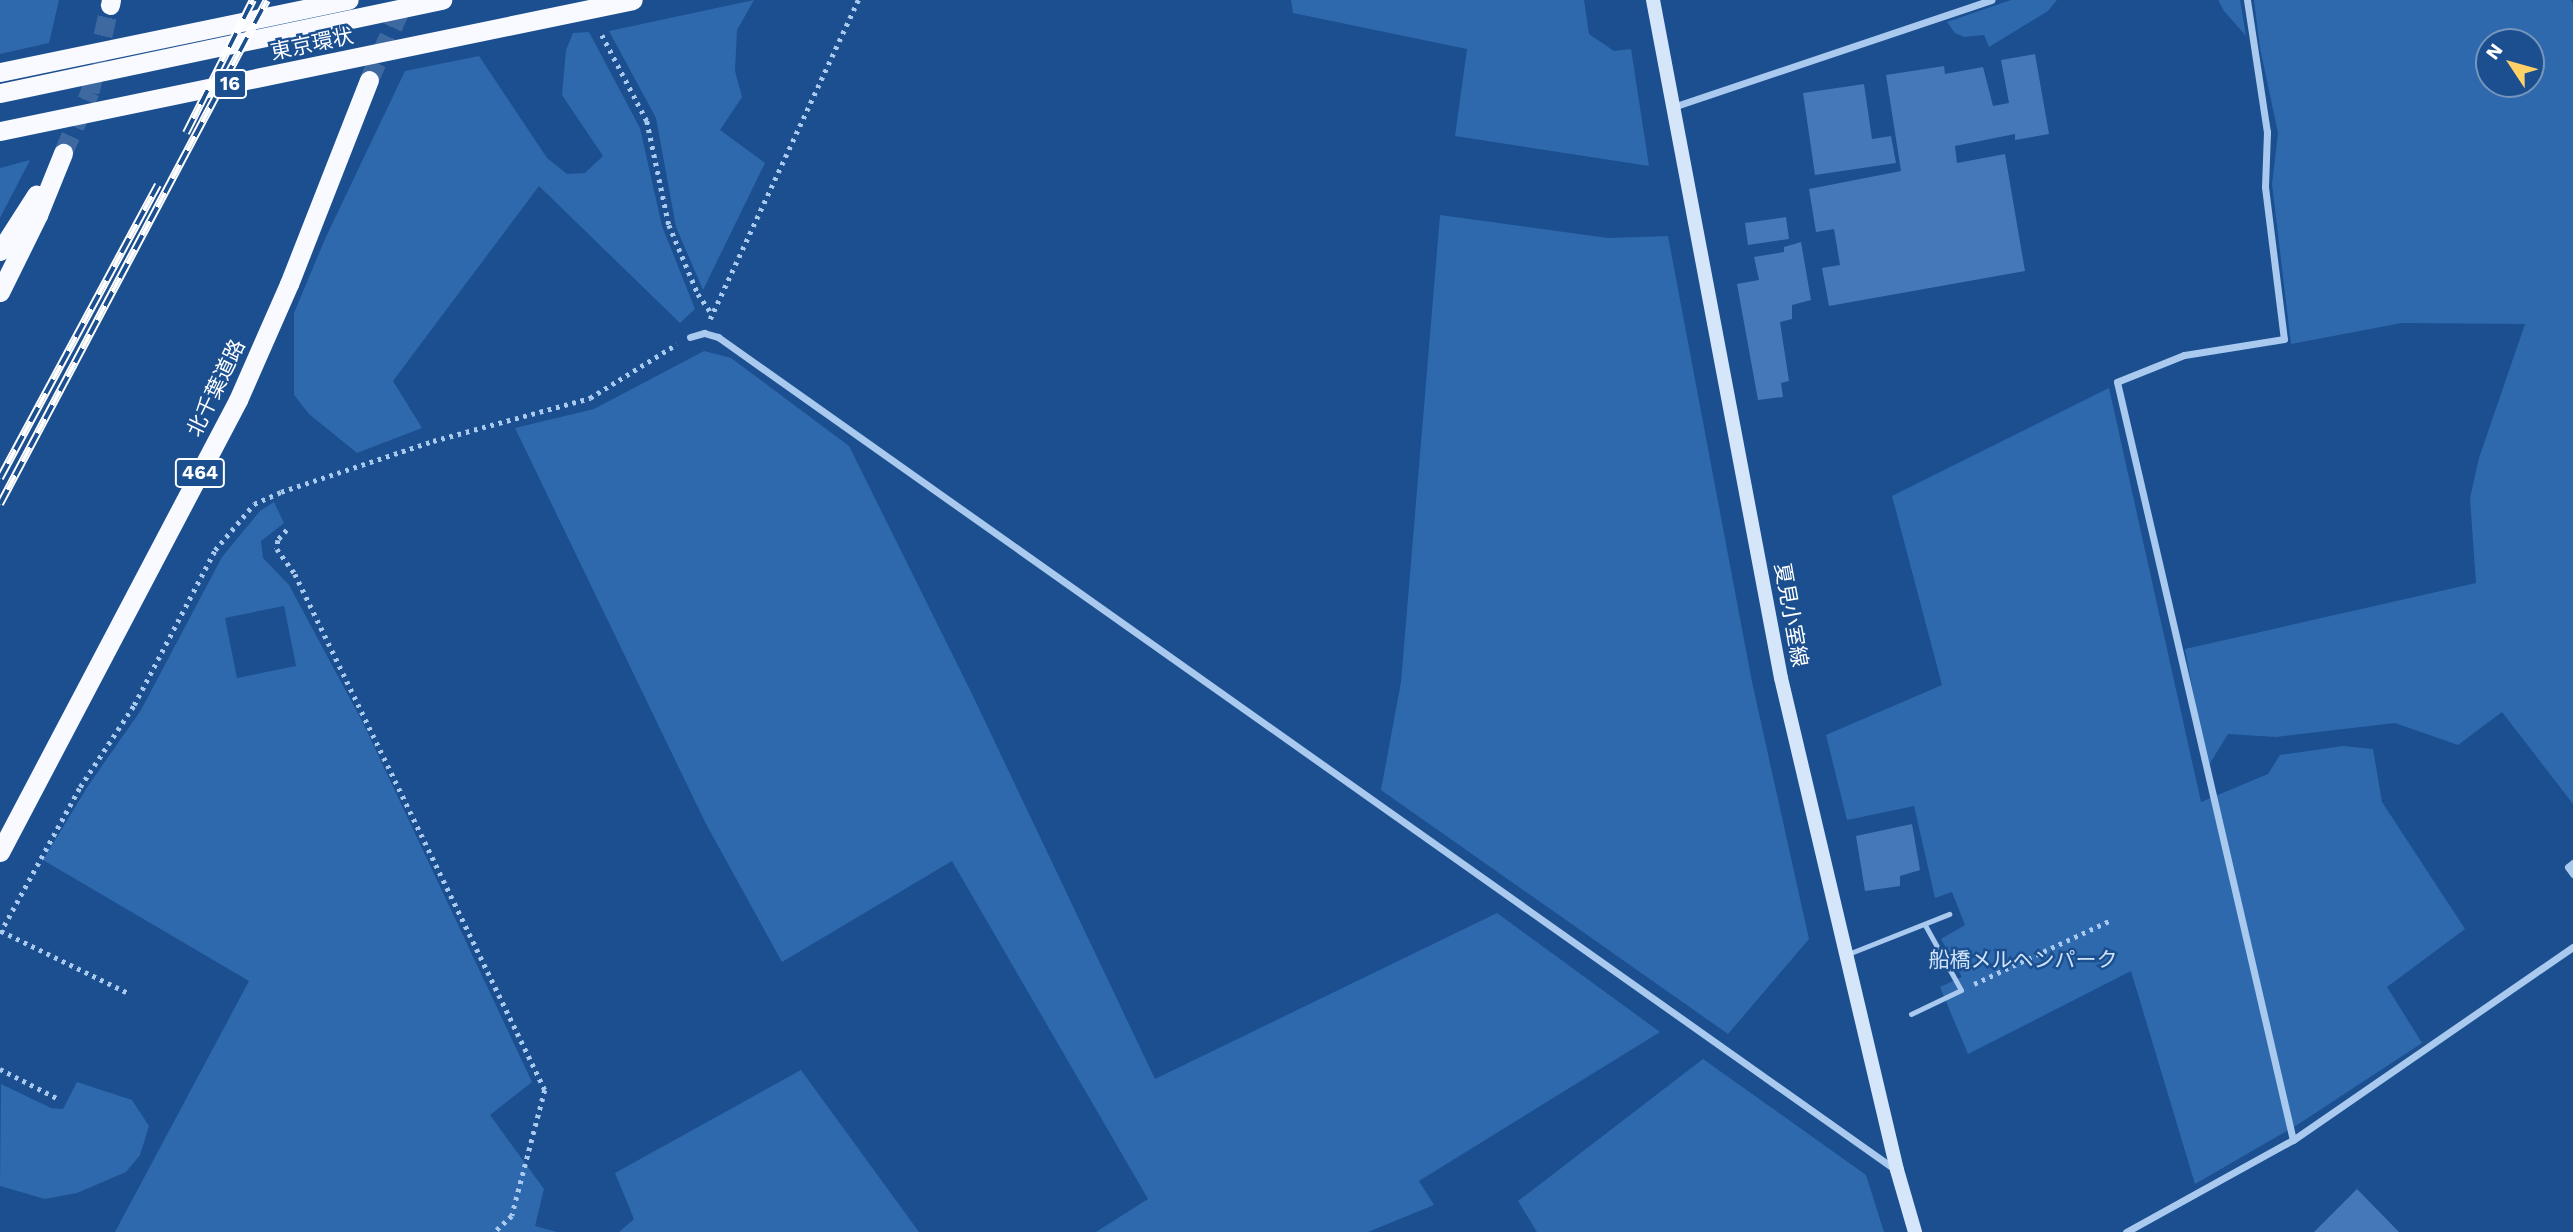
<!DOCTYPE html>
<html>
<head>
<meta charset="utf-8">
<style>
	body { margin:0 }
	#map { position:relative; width:2573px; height:1232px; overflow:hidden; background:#1b4f8f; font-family:"Work Sans","Noto Sans JP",sans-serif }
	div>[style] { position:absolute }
	.green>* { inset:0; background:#2e69ad }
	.building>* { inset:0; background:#4478b7 }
	.trunk-tunnel>* { height:19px; margin-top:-9.5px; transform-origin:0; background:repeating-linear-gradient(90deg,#3d69a0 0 19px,transparent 0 29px) }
	.path>* { height:4.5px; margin-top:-2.25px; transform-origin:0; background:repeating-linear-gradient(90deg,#a9c9ee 0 3.5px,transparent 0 8.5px) }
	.service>* { height:5px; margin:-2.5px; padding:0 2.5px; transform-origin:2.5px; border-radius:2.5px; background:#a9c9ee }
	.minor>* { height:7px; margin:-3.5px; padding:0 3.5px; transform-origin:3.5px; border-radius:3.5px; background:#a9c9ee }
	.secondary>* { height:14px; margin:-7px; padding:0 7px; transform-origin:7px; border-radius:7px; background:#d6e6fa }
	.trunk>* { height:19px; margin:-9.5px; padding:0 9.5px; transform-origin:9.5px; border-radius:9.5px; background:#f8faff }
	.rail>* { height:8px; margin-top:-4px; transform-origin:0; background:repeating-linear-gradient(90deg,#1b4f8f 0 16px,#fff 0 32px); box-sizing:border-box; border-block:2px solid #fff }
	span { translate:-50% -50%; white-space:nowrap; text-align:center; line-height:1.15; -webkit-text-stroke:5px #1b4f8f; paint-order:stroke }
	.shield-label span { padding:2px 5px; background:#1b4f8f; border:2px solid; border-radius:5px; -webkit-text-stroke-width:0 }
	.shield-label { font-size:19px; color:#fff; font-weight:700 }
	.street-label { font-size:21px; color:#fff }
	.park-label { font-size:21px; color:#cfe3fa }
	.north { position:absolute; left:2475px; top:28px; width:70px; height:70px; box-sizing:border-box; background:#1b4f8f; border:2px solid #7695bc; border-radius:50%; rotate:306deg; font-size:19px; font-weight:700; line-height:28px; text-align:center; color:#fff }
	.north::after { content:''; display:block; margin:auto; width:24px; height:32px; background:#ffd166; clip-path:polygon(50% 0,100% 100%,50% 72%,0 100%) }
</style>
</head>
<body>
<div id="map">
	<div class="green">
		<div style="clip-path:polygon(0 0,59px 0,49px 43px,0 54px)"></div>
		<div style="clip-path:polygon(754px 0,737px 30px,735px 71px,742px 97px,720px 130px,765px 163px,703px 290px,676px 227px,656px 118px,609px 31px)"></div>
		<div style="clip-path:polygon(1291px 0,1584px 0,1589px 34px,1614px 51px,1631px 49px,1649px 166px,1455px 136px,1467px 49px,1293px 13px)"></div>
		<div style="clip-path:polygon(2011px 0,2057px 0,2048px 11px,1989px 47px,1984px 35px,1964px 37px,1955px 33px,1947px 22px)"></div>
		<div style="clip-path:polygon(2218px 0,2240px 0,2246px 36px,2224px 11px)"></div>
		<div style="clip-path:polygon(evenodd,2254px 0,2571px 0,2573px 3px,2573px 804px,2502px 712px,2458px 745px,2395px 723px,2276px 737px,2228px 734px,2207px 768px,2185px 649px,2476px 583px,2470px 498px,2479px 458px,2525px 324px,2402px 323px,2291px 344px,2272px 184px,2278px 133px,2260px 48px,2254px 0,2489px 42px,2531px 42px,2531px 84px,2489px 84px,2489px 42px)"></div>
		<div style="clip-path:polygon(589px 32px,640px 128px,662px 226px,695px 309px,680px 323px,539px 186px,393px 381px,422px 428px,357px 453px,309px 414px,294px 395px,294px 313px,325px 239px,405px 71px,479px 56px,547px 158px,567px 174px,585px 173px,603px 156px,562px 95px,566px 50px,573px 33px)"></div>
		<div style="clip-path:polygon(30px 160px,0 218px,0 168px)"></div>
		<div style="clip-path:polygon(1440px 215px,1608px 238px,1668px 236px,1752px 682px,1809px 939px,1728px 1034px,1381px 790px,1401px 682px)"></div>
		<div style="clip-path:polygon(704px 351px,731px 358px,849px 446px,972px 694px,1155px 1079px,1497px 913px,1660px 1032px,1419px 1181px,1434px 1205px,1368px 1232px,1096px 1232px,1148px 1199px,952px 861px,782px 962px,706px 824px,515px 428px,594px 409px)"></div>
		<div style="clip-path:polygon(2109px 388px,2201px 802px,2268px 774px,2280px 755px,2343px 746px,2373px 749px,2382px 802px,2465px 929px,2387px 987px,2422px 1043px,2297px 1125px,2195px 1184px,2131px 971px,1968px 1054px,1940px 987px,1962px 977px,1941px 939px,1965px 925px,1952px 892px,1935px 898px,1914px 806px,1847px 820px,1826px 735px,1942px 685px,1892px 496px)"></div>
		<div style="clip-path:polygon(evenodd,274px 502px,284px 523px,261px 541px,263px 558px,289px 585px,363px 723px,532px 1082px,490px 1115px,544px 1189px,535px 1226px,557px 1232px,115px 1232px,249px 981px,43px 860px,88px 786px,141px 710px,222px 557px,260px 511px,274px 502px,284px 606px,296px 666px,237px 678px,225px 618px,284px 606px)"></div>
		<div style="clip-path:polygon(1703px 1059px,1866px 1175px,1884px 1232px,1537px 1232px,1518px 1201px)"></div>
		<div style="clip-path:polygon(801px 1070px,919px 1232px,619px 1232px,634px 1219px,615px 1173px)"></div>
		<div style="clip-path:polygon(77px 1082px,132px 1100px,149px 1126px,140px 1155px,126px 1172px,77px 1193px,45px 1199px,0 1186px,1px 1084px,51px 1108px,63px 1109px)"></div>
	</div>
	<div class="building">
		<div style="clip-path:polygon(2035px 54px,2049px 134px,2015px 140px,2015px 134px,1955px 146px,1957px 163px,2005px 154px,2025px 271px,1829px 306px,1822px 268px,1840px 265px,1834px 229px,1816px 232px,1809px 189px,1901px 171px,1886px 75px,1944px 66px,1945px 74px,1983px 67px,1993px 106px,2009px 103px,2001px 60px)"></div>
		<div style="clip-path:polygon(1864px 84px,1872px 139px,1891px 136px,1896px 163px,1815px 175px,1803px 93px)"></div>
		<div style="clip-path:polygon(1786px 217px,1789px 239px,1748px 245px,1745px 223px)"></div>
		<div style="clip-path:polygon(1801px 242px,1811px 300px,1792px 305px,1792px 319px,1780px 322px,1789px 381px,1781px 383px,1783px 397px,1758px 400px,1737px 284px,1759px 280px,1754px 257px,1784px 252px,1784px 247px)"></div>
		<div style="clip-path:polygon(1912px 824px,1920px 870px,1900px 876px,1900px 886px,1865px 891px,1856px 836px)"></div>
		<div style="clip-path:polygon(2357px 1189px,2399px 1232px,2314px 1232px)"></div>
	</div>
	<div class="trunk-tunnel">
		<div style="left:369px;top:80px;width:88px;rotate:-65.8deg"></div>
		<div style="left:63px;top:153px;width:67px;rotate:-66.1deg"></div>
		<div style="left:90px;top:92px;width:89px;rotate:-77.1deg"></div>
	</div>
	<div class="path">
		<div style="left:602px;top:35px;width:97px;rotate:62.4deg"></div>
		<div style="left:647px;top:121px;width:106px;rotate:78.1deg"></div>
		<div style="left:669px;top:225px;width:75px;rotate:67.2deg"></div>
		<div style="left:698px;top:294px;width:24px;rotate:55deg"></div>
		<div style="left:710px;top:319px;width:352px;rotate:-65.1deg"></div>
		<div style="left:287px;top:530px;width:13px;rotate:132deg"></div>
		<div style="left:278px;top:540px;width:9px;rotate:96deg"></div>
		<div style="left:277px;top:549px;width:31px;rotate:54deg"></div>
		<div style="left:295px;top:574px;width:573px;rotate:64.15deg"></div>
		<div style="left:545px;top:1090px;width:130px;rotate:104.7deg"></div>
		<div style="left:512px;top:1216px;width:23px;rotate:137deg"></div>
		<div style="left:1px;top:931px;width:141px;rotate:26deg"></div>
		<div style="left:0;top:933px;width:166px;rotate:-61.3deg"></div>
		<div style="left:80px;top:787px;width:98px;rotate:-56.6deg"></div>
		<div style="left:134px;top:705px;width:175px;rotate:-62.4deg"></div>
		<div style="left:215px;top:550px;width:60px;rotate:-49.7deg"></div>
		<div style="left:254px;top:504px;width:30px;rotate:-24deg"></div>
		<div style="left:281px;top:492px;width:160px;rotate:-18.5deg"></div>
		<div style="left:433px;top:441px;width:163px;rotate:-15.3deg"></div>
		<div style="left:590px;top:398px;width:102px;rotate:-31.8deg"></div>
		<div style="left:1974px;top:984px;width:149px;rotate:-25deg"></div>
		<div style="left:0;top:1069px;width:66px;rotate:27deg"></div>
	</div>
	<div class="service">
		<div style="left:1848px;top:954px;width:109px;rotate:-21.6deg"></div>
		<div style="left:1911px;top:1014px;width:55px;rotate:-25.6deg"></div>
		<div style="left:1961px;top:990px;width:74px;rotate:-119deg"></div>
	</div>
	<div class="minor">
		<div style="left:2247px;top:0;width:134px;rotate:81.4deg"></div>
		<div style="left:2267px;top:132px;width:55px;rotate:92.1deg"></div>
		<div style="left:2265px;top:187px;width:153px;rotate:82.9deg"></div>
		<div style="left:2284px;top:339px;width:101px;rotate:170.9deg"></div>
		<div style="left:2184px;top:355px;width:72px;rotate:158.1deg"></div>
		<div style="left:2117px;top:382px;width:778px;rotate:76.93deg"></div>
		<div style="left:1673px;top:107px;width:336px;rotate:-18.6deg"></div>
		<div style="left:690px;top:337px;width:15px;rotate:-16deg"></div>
		<div style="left:704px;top:333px;width:15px;rotate:16deg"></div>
		<div style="left:718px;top:337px;width:1443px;rotate:35.27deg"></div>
		<div style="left:2573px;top:863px;width:6px;rotate:141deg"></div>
		<div style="left:2568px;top:867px;width:9px;rotate:54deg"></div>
		<div style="left:2126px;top:1232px;width:191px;rotate:-28.9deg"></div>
		<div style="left:2293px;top:1140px;width:340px;rotate:-34.6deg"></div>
	</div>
	<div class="secondary">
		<div style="left:1653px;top:0;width:690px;rotate:79.31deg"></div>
		<div style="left:1781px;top:678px;width:505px;rotate:76.73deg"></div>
		<div style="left:1897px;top:1170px;width:65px;rotate:73.8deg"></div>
	</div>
	<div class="trunk">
		<div style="left:110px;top:5px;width:5px;rotate:-79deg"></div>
		<div style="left:0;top:72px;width:356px;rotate:-11.7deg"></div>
		<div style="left:0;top:93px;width:452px;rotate:-11.9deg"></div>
		<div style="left:0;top:131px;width:646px;rotate:-11.69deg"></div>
		<div style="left:0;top:251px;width:67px;rotate:-57.3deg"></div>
		<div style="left:0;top:292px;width:86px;rotate:-63.7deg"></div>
		<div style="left:38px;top:215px;width:67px;rotate:-68deg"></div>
		<div style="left:0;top:852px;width:511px;rotate:-62.23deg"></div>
		<div style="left:238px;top:400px;width:127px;rotate:-66.3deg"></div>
		<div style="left:289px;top:284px;width:219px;rotate:-68.6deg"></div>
	</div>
	<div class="rail">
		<div style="left:186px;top:133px;width:149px;rotate:-63.3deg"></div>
		<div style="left:0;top:478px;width:333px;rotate:-61.7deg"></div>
		<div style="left:0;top:504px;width:570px;rotate:-62.09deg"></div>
	</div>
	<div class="shield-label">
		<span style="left:230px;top:84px">16</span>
		<span style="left:200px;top:473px">464</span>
	</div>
	<div class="street-label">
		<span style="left:312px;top:44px;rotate:-12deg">東京環状</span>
		<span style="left:216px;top:388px;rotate:-64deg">北千葉道路</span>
		<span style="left:1791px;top:615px;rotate:80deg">夏見小室線</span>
	</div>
	<div class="park-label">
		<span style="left:2023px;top:960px">船橋メルヘンパーク</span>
	</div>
	<div class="north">N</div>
</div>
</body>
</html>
